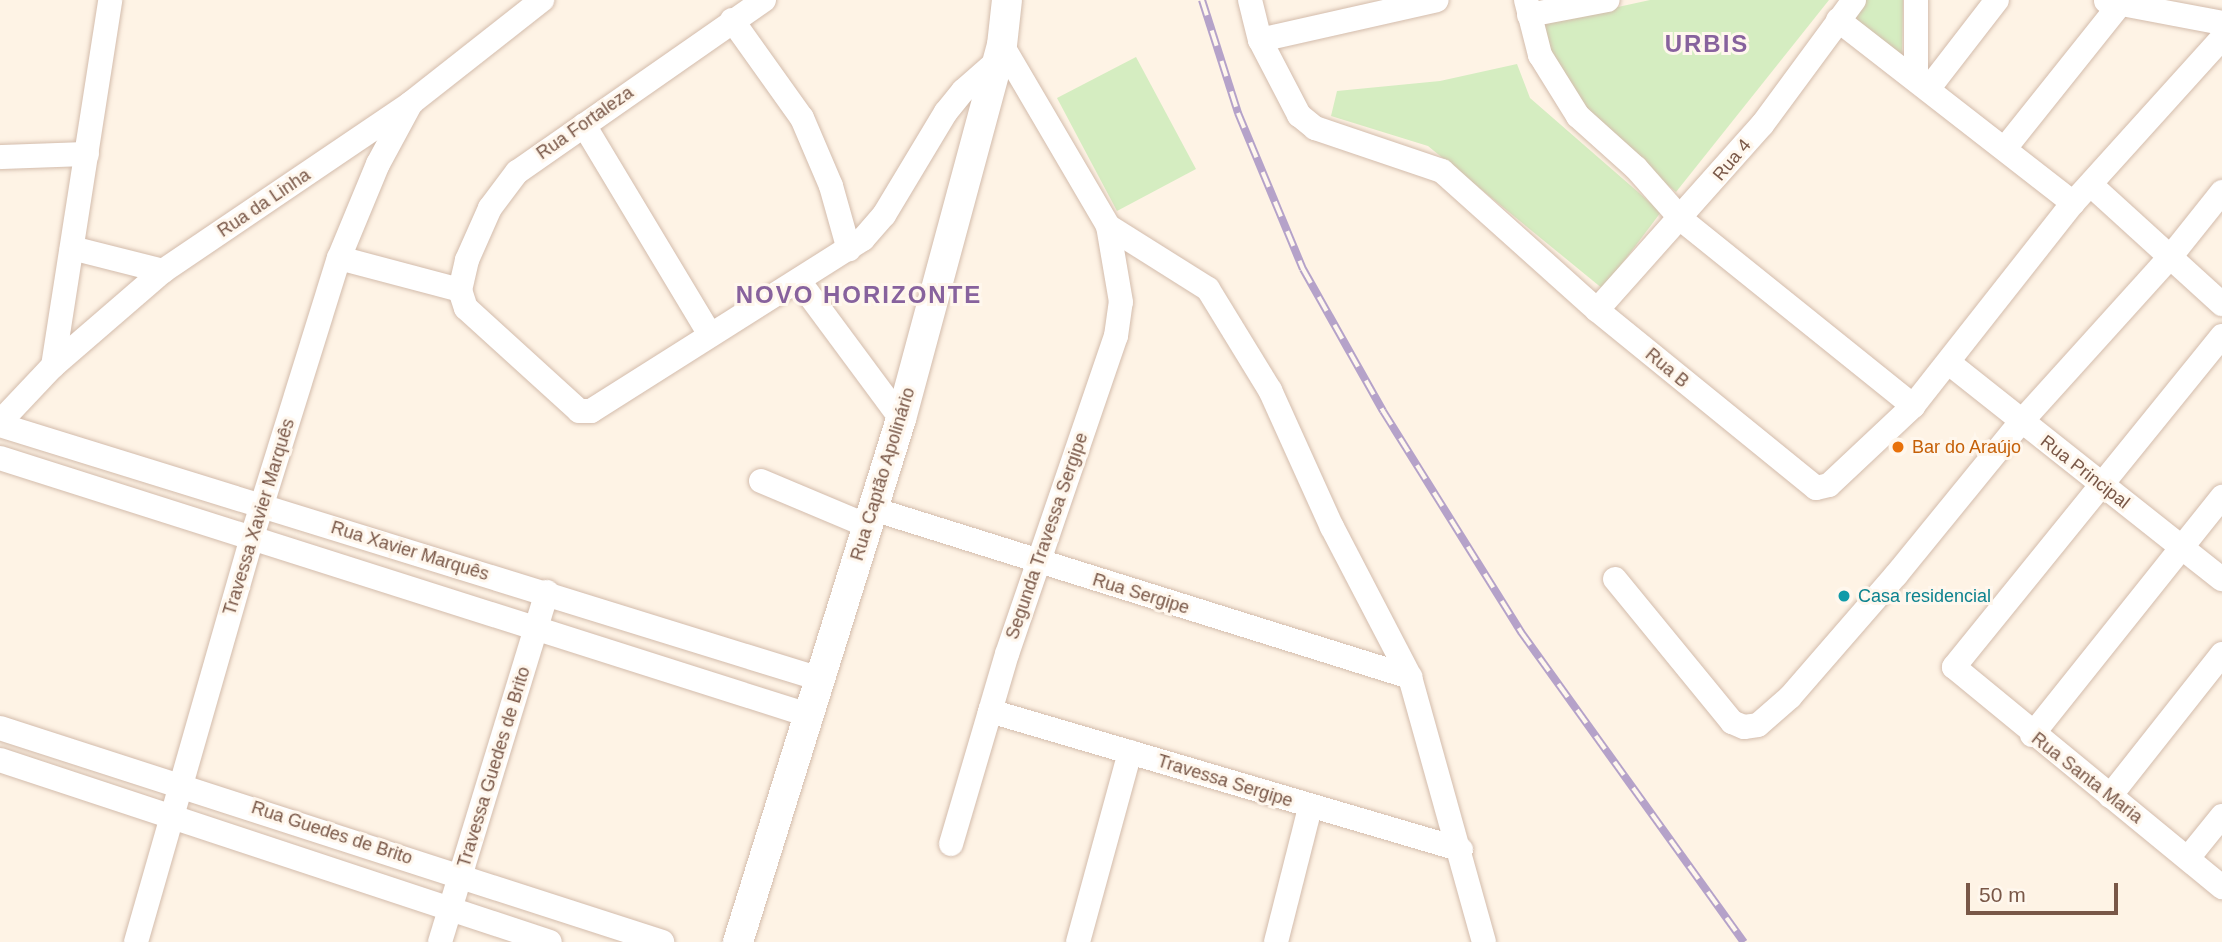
<!DOCTYPE html>
<html>
<head>
<meta charset="utf-8">
<style>
	body { margin:0 }
	#map { position:relative; width:2222px; height:942px; overflow:hidden; background:#fef3e5; font-family:Helvetica,sans-serif }
	div>[style] { position:absolute }
	.green>* { inset:0; background:#d5edc1 }
	.roads { filter:drop-shadow(0 0 2px #d3bcac) drop-shadow(0 0 2px #d3bcac) }
	.minor>* { height:24px; margin:-12px; padding:0 12px; transform-origin:12px; border-radius:12px; background:#fff }
	.tertiary>* { height:30px; margin:-15px; padding:0 15px; transform-origin:15px; border-radius:15px; background:#fff }
	.rail>* { height:8px; margin-top:-4px; transform-origin:0; background:repeating-linear-gradient(90deg,#fff7ed 0 16px,#b5a2c9 0 32px); box-sizing:border-box; border-block:2px solid #b5a2c9 }
	.dots>* { width:19px; height:19px; translate:-50% -50%; box-sizing:border-box; border:4px solid #fff7ed; border-radius:50% }
	span { translate:-50% -50%; white-space:nowrap; text-align:center; line-height:1.15; -webkit-text-stroke:6px #fff7ed; paint-order:stroke }
	.street-label { font-size:18px; color:#795747 }
	.food-label { font-size:18px; color:#c56008 }
	.left { translate:0 -50%; text-align:left }
	.culture-label { font-size:18px; color:#0d838f }
	.district-label { font-size:24px; color:#87629d; font-weight:700; letter-spacing:2px }
	.scale { position:absolute; left:1966px; top:883px; width:152px; height:32px; box-sizing:border-box; border:4px solid #795747; border-top:0; padding-left:9px; font-size:21px; line-height:24px; white-space:nowrap; color:#795747; -webkit-text-stroke:5px #fff7ed; paint-order:stroke }
</style>
</head>
<body>
<div id="map">
	<div class="green">
		<div style="clip-path:polygon(1650px 0,1829px 0,1676px 192px,1587px 118px,1562px 92px,1540px 24px)"></div>
		<div style="clip-path:polygon(1848px 0,1903px 0,1902px 56px,1838px 9px)"></div>
		<div style="clip-path:polygon(1136px 57px,1196px 169px,1117px 211px,1057px 98px)"></div>
		<div style="clip-path:polygon(1517px 64px,1530px 98px,1661px 212px,1603px 289px,1428px 146px,1331px 116px,1337px 91px,1440px 81px)"></div>
	</div>
	<div class="roads">
		<div class="minor">
			<div style="left:764px;top:0;width:301px;rotate:145.1deg"></div>
			<div style="left:517px;top:172px;width:45px;rotate:126.9deg"></div>
			<div style="left:490px;top:208px;width:57px;rotate:113.9deg"></div>
			<div style="left:467px;top:260px;width:31px;rotate:103deg"></div>
			<div style="left:460px;top:290px;width:19px;rotate:72deg"></div>
			<div style="left:466px;top:308px;width:153px;rotate:42.3deg"></div>
			<div style="left:579px;top:411px;width:12px"></div>
			<div style="left:591px;top:411px;width:322px;rotate:-32.3deg"></div>
			<div style="left:863px;top:239px;width:32px;rotate:-49deg"></div>
			<div style="left:884px;top:215px;width:120px;rotate:-59deg"></div>
			<div style="left:946px;top:112px;width:27px;rotate:-51deg"></div>
			<div style="left:963px;top:91px;width:44px;rotate:-41.3deg"></div>
			<div style="left:1250px;top:0;width:41px;rotate:76deg"></div>
			<div style="left:1260px;top:40px;width:85px;rotate:62.5deg"></div>
			<div style="left:1299px;top:115px;width:21px;rotate:39deg"></div>
			<div style="left:1315px;top:128px;width:134px;rotate:18.7deg"></div>
			<div style="left:1442px;top:171px;width:208px;rotate:41.9deg"></div>
			<div style="left:1597px;top:310px;width:282px;rotate:39.1deg"></div>
			<div style="left:1816px;top:488px;width:13px;rotate:-13deg"></div>
			<div style="left:1829px;top:485px;width:115px;rotate:-43.2deg"></div>
			<div style="left:1913px;top:406px;width:258px;rotate:-51.8deg"></div>
			<div style="left:2073px;top:203px;width:222px;rotate:-47.9deg"></div>
			<div style="left:1526px;top:0;width:57px;rotate:75.7deg"></div>
			<div style="left:1540px;top:55px;width:72px;rotate:58.1deg"></div>
			<div style="left:1578px;top:116px;width:78px;rotate:41.9deg"></div>
			<div style="left:1636px;top:168px;width:69px;rotate:48.5deg"></div>
			<div style="left:1682px;top:220px;width:297px;rotate:38.8deg"></div>
			<div style="left:2106px;top:1px;width:118px;rotate:10.7deg"></div>
			<div style="left:1529px;top:15px;width:80px;rotate:-10.8deg"></div>
			<div style="left:732px;top:20px;width:120px;rotate:54.5deg"></div>
			<div style="left:802px;top:118px;width:74px;rotate:66.9deg"></div>
			<div style="left:831px;top:186px;width:66px;rotate:74.3deg"></div>
			<div style="left:1838px;top:20px;width:298px;rotate:37.9deg"></div>
			<div style="left:1260px;top:40px;width:181px;rotate:-12.7deg"></div>
			<div style="left:1002px;top:45px;width:210px;rotate:59.6deg"></div>
			<div style="left:1108px;top:226px;width:118px;rotate:32.2deg"></div>
			<div style="left:1208px;top:289px;width:119px;rotate:58.5deg"></div>
			<div style="left:1270px;top:390px;width:150px;rotate:65.7deg"></div>
			<div style="left:1332px;top:527px;width:169px;rotate:62.5deg"></div>
			<div style="left:1410px;top:677px;width:275px;rotate:74.4deg"></div>
			<div style="left:1916px;top:77px;width:77px;rotate:-90deg"></div>
			<div style="left:1929px;top:88px;width:111px;rotate:-52.3deg"></div>
			<div style="left:584px;top:125px;width:245px;rotate:59deg"></div>
			<div style="left:2006px;top:147px;width:183px;rotate:-51.4deg"></div>
			<div style="left:0;top:157px;width:87px;rotate:-2deg"></div>
			<div style="left:2091px;top:185px;width:177px;rotate:42.3deg"></div>
			<div style="left:72px;top:248px;width:94px;rotate:14.2deg"></div>
			<div style="left:339px;top:258px;width:125px;rotate:14.8deg"></div>
			<div style="left:799px;top:281px;width:172px;rotate:53.5deg"></div>
			<div style="left:1597px;top:310px;width:248px;rotate:-48.3deg"></div>
			<div style="left:1762px;top:125px;width:155px;rotate:-53.6deg"></div>
			<div style="left:2222px;top:336px;width:426px;rotate:129deg"></div>
			<div style="left:1954px;top:667px;width:347px;rotate:39.4deg"></div>
			<div style="left:1949px;top:363px;width:348px;rotate:38.4deg"></div>
			<div style="left:53px;top:366px;width:370px;rotate:-81.1deg"></div>
			<div style="left:0;top:422px;width:77px;rotate:-46.6deg"></div>
			<div style="left:53px;top:366px;width:145px;rotate:-40.8deg"></div>
			<div style="left:163px;top:271px;width:300px;rotate:-34.1deg"></div>
			<div style="left:411px;top:103px;width:167px;rotate:-38.2deg"></div>
			<div style="left:0;top:425px;width:858px;rotate:17.21deg"></div>
			<div style="left:0;top:458px;width:848px;rotate:17.64deg"></div>
			<div style="left:761px;top:481px;width:116px;rotate:22.8deg"></div>
			<div style="left:873px;top:509px;width:563px;rotate:17.37deg"></div>
			<div style="left:1615px;top:579px;width:185px;rotate:50.7deg"></div>
			<div style="left:1732px;top:722px;width:13px;rotate:23deg"></div>
			<div style="left:1744px;top:727px;width:14px;rotate:-8deg"></div>
			<div style="left:1758px;top:725px;width:43px;rotate:-41.2deg"></div>
			<div style="left:1790px;top:697px;width:162px;rotate:-49deg"></div>
			<div style="left:1896px;top:575px;width:198px;rotate:-50.8deg"></div>
			<div style="left:2021px;top:422px;width:224px;rotate:-47.9deg"></div>
			<div style="left:2171px;top:256px;width:82px;rotate:-51.4deg"></div>
			<div style="left:990px;top:711px;width:491px;rotate:16.4deg"></div>
			<div style="left:0;top:728px;width:696px;rotate:17.91deg"></div>
			<div style="left:2032px;top:735px;width:305px;rotate:-51.4deg"></div>
			<div style="left:0;top:760px;width:579px;rotate:18.31deg"></div>
			<div style="left:2110px;top:796px;width:181px;rotate:-51.7deg"></div>
			<div style="left:951px;top:844px;width:198px;rotate:-73.6deg"></div>
			<div style="left:1007px;top:654px;width:336px;rotate:-71.1deg"></div>
			<div style="left:1116px;top:336px;width:34px;rotate:-82deg"></div>
			<div style="left:1121px;top:302px;width:77px;rotate:-99.7deg"></div>
			<div style="left:2188px;top:858px;width:54px;rotate:-51deg"></div>
			<div style="left:136px;top:942px;width:418px;rotate:-74deg"></div>
			<div style="left:251px;top:540px;width:295px;rotate:-72.7deg"></div>
			<div style="left:339px;top:258px;width:102px;rotate:-67.5deg"></div>
			<div style="left:378px;top:164px;width:69px;rotate:-61.6deg"></div>
			<div style="left:440px;top:942px;width:366px;rotate:-73deg"></div>
			<div style="left:1078px;top:942px;width:197px;rotate:-74.7deg"></div>
			<div style="left:1276px;top:942px;width:138px;rotate:-75.8deg"></div>
		</div>
		<div class="tertiary">
			<div style="left:738px;top:942px;width:548px;rotate:-72.69deg"></div>
			<div style="left:901px;top:419px;width:387px;rotate:-74.9deg"></div>
			<div style="left:1002px;top:45px;width:45px;rotate:-83.7deg"></div>
		</div>
	</div>
	<div class="rail">
		<div style="left:1202px;top:0;width:119px;rotate:72.3deg"></div>
		<div style="left:1238px;top:113px;width:169px;rotate:67.4deg"></div>
		<div style="left:1303px;top:269px;width:163px;rotate:60.6deg"></div>
		<div style="left:1383px;top:411px;width:261px;rotate:58deg"></div>
		<div style="left:1521px;top:632px;width:382px;rotate:54.3deg"></div>
	</div>
	<div class="dots">
		<div style="left:1898px;top:447px;background:#e8710a"></div>
		<div style="left:1844px;top:596px;background:#0f9aa8"></div>
	</div>
	<div class="street-label">
		<span style="left:585px;top:123px;rotate:-35deg">Rua Fortaleza</span>
		<span style="left:1732px;top:160px;rotate:-50deg">Rua 4</span>
		<span style="left:264px;top:203px;rotate:-34deg">Rua da Linha</span>
		<span style="left:1667px;top:368px;rotate:40deg">Rua B</span>
		<span style="left:2085px;top:472px;rotate:38deg">Rua Principal</span>
		<span style="left:883px;top:474px;rotate:-73deg">Rua Captão Apolinário</span>
		<span style="left:259px;top:517px;rotate:-73deg">Travessa Xavier Marquês</span>
		<span style="left:1047px;top:536px;rotate:-71deg">Segunda Travessa Sergipe</span>
		<span style="left:410px;top:551px;rotate:17deg">Rua Xavier Marquês</span>
		<span style="left:1141px;top:594px;rotate:17deg">Rua Sergipe</span>
		<span style="left:494px;top:767px;rotate:-73deg">Travessa Guedes de Brito</span>
		<span style="left:2087px;top:778px;rotate:38deg">Rua Santa Maria</span>
		<span style="left:1225px;top:781px;rotate:17deg">Travessa Sergipe</span>
		<span style="left:332px;top:833px;rotate:18deg">Rua Guedes de Brito</span>
	</div>
	<div class="food-label">
		<span class="left" style="left:1912px;top:447px">Bar do Araújo</span>
	</div>
	<div class="culture-label">
		<span class="left" style="left:1858px;top:596px">Casa residencial</span>
	</div>
	<div class="district-label">
		<span style="left:1707px;top:44px">URBIS</span>
		<span style="left:859px;top:295px">NOVO HORIZONTE</span>
	</div>
	<div class="scale">50 m</div>
</div>
</body>
</html>
